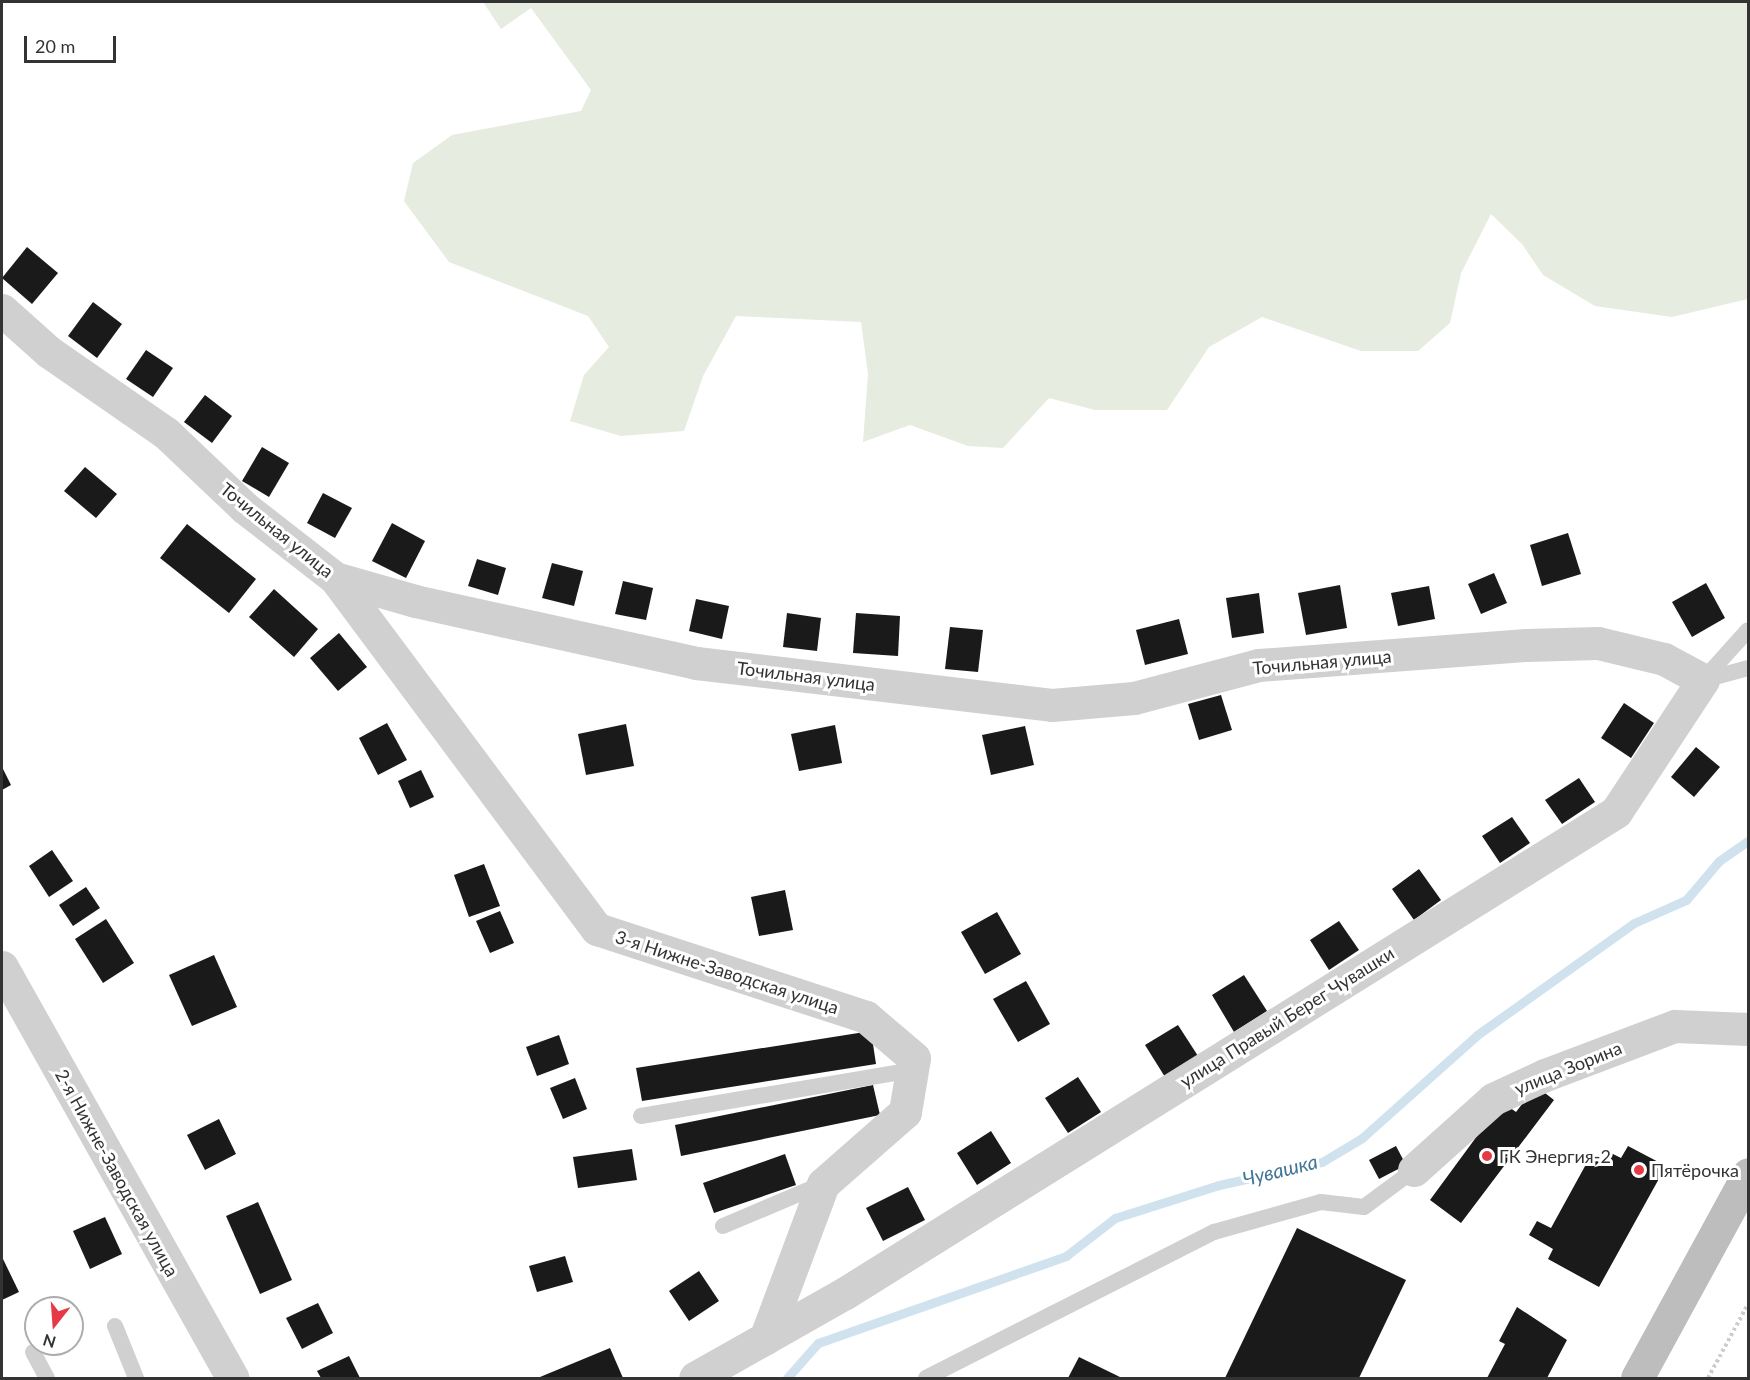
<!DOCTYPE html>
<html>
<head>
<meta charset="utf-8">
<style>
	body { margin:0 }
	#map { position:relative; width:1750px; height:1380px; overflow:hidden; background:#fff; font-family:Lato,sans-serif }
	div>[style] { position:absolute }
	.green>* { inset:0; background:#e6ecdf }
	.stream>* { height:9px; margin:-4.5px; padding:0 4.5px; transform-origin:4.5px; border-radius:4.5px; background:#cfe2ee }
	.building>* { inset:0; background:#1a1a1a }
	.path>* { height:4px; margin-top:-2px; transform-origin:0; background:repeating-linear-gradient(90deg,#cdcdcd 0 3px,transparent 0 6px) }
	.service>* { height:16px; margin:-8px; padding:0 8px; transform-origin:8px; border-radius:8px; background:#d0d0d0 }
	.minor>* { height:33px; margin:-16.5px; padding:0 16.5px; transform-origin:16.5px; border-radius:16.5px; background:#d0d0d0 }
	.secondary>* { height:33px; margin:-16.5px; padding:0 16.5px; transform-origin:16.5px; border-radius:16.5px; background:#bdbdbd }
	.dots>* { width:16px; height:16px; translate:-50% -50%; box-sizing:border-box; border:3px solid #fff; border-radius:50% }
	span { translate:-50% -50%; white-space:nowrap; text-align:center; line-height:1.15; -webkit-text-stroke:6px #fff; paint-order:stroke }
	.street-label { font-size:18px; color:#333 }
	.poi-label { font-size:18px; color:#333 }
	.left { translate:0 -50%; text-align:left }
	.water-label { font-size:20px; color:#3f7597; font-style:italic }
	.frame { position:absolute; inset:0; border:3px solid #333; pointer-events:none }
	.north { position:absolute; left:24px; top:1296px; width:60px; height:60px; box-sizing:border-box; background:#fff; border:2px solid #adadad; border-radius:50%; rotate:197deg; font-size:16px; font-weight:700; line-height:24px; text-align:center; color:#333 }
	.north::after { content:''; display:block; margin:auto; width:21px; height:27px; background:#e63946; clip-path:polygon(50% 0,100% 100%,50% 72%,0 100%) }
	.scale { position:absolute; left:24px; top:36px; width:92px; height:27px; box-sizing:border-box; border:3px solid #333; border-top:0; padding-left:8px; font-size:18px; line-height:21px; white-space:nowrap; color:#333; -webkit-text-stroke:4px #fff; paint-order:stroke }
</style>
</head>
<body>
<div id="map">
	<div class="green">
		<div style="clip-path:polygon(483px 2px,1748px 2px,1748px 299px,1672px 317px,1595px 306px,1543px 275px,1522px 244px,1491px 214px,1461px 273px,1450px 323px,1418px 351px,1361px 351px,1262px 317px,1209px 347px,1167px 410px,1095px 410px,1049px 398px,1003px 448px,968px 446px,910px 425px,863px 442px,868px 374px,861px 322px,736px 316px,703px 376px,684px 431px,621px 436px,570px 421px,584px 375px,609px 347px,588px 316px,449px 262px,404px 201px,413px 163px,452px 135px,581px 111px,591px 90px,531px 8px,501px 29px)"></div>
	</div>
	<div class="stream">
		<div style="left:787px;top:1378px;width:47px;rotate:-48.5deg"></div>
		<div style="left:818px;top:1343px;width:263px;rotate:-19.3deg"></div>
		<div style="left:1066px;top:1256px;width:62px;rotate:-37.8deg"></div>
		<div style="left:1115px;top:1218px;width:109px;rotate:-17.6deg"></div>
		<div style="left:1219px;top:1185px;width:106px;rotate:-12.6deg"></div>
		<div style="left:1322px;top:1162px;width:47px;rotate:-31deg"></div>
		<div style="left:1362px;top:1138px;width:154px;rotate:-41.8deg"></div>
		<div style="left:1477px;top:1035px;width:193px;rotate:-35.5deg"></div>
		<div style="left:1634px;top:923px;width:57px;rotate:-23.9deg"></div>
		<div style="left:1686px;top:900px;width:51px;rotate:-49.8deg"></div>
		<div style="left:1719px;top:861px;width:35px;rotate:-35deg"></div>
	</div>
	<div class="building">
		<div style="clip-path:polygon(27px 247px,58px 273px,32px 304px,2px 278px)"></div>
		<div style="clip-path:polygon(93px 302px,122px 324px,97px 358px,68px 336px)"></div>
		<div style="clip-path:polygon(146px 350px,173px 368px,153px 397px,126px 379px)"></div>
		<div style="clip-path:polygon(205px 395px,232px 416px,212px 443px,184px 422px)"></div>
		<div style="clip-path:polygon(262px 447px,289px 463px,269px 497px,242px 481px)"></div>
		<div style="clip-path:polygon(85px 467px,117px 494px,96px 518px,64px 491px)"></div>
		<div style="clip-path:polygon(323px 493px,352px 508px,335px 538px,307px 523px)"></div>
		<div style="clip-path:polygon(392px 523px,425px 541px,406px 578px,372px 561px)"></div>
		<div style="clip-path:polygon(187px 524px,256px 579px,229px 613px,160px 558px)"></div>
		<div style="clip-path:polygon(1568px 533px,1581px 574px,1542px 586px,1530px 545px)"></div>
		<div style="clip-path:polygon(477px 559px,506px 568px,498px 595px,468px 586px)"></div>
		<div style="clip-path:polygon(552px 563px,583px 571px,574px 606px,542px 598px)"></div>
		<div style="clip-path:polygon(1494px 573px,1507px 603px,1481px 614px,1468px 584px)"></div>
		<div style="clip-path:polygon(623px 581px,653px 588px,646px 620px,615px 614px)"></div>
		<div style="clip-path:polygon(1706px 583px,1725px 618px,1692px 637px,1672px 602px)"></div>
		<div style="clip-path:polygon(1340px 585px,1347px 628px,1306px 635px,1298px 593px)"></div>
		<div style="clip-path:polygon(1429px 586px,1435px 619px,1398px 626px,1391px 593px)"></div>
		<div style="clip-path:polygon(274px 589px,318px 629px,294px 657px,249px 617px)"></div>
		<div style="clip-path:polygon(1259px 593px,1264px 633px,1232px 638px,1226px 598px)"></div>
		<div style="clip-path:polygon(696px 599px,729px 606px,722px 639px,689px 631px)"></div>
		<div style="clip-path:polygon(787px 613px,821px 618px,817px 651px,783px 647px)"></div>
		<div style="clip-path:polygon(856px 613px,900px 616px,898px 656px,853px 653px)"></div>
		<div style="clip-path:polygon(1179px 619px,1188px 654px,1145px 665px,1136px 630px)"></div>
		<div style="clip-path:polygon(950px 627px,983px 630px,978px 672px,945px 669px)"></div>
		<div style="clip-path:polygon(339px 633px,367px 667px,338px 691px,310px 658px)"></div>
		<div style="clip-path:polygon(1221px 695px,1232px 730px,1199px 740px,1188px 704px)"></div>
		<div style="clip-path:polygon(1624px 703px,1654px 723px,1631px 758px,1601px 738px)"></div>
		<div style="clip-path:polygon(387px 723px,407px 760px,378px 775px,359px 738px)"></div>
		<div style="clip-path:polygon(626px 724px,634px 766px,586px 775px,578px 734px)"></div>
		<div style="clip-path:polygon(835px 725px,842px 763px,799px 771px,791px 734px)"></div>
		<div style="clip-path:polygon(1025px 726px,1034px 765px,991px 775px,982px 735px)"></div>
		<div style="clip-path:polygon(1696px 747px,1720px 767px,1694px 797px,1671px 777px)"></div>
		<div style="clip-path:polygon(2px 767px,11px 785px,2px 790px)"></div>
		<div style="clip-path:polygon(421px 770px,434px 797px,410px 808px,398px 781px)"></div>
		<div style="clip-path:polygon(1579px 778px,1595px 802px,1562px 824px,1545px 800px)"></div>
		<div style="clip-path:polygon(1512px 817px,1530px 843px,1500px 863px,1482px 836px)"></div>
		<div style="clip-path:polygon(52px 850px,73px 881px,49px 897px,29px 866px)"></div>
		<div style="clip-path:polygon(484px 864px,500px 906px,469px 917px,454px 875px)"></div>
		<div style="clip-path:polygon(1419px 869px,1441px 900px,1414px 920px,1392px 889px)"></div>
		<div style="clip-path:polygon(86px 887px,100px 908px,73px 926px,59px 905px)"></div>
		<div style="clip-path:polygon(785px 890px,793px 930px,759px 936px,751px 897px)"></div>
		<div style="clip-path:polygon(500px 911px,514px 943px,490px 953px,476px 921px)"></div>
		<div style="clip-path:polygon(997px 912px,1021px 954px,985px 974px,961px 932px)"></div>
		<div style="clip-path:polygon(106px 919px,134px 963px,103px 983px,75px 939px)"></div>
		<div style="clip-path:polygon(1339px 921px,1359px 950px,1329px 970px,1310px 940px)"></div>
		<div style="clip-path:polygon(214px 955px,237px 1007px,192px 1026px,169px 975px)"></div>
		<div style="clip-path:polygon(1244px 975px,1267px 1011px,1234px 1032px,1212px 995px)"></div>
		<div style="clip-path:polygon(1026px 981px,1050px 1024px,1018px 1042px,993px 999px)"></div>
		<div style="clip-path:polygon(1178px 1025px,1198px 1056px,1165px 1077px,1145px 1045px)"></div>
		<div style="clip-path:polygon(871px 1031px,876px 1064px,642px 1101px,636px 1068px)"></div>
		<div style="clip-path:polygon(559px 1035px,569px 1064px,537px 1076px,526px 1047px)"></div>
		<div style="clip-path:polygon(1078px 1077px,1101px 1112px,1068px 1133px,1045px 1098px)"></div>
		<div style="clip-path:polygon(575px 1078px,587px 1109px,563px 1119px,550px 1088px)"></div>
		<div style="clip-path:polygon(873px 1085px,880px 1115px,681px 1156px,675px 1125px)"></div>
		<div style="clip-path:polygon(1536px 1086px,1554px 1100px,1461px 1223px,1430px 1200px,1502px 1102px,1516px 1112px)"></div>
		<div style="clip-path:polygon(219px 1119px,236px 1154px,205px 1170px,187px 1135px)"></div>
		<div style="clip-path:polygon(991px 1131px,1011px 1163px,977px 1185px,957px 1153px)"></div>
		<div style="clip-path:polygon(1396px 1146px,1406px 1165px,1379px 1179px,1369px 1160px)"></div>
		<div style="clip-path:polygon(1628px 1146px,1666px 1166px,1599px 1287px,1548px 1259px,1553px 1249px,1529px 1235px,1537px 1221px,1551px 1228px,1590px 1157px,1601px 1163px,1607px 1151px,1621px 1158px)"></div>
		<div style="clip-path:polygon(632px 1149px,637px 1180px,578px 1188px,573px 1157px)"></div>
		<div style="clip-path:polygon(785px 1154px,796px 1185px,714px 1213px,703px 1183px)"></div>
		<div style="clip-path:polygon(908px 1187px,925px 1220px,883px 1241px,866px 1208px)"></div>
		<div style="clip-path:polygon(258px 1202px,292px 1280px,260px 1294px,226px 1216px)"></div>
		<div style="clip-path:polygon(105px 1217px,122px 1254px,90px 1269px,73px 1231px)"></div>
		<div style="clip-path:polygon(1297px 1228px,1406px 1280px,1359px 1378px,1225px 1378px)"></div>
		<div style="clip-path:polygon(565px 1256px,573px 1282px,537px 1292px,529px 1266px)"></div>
		<div style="clip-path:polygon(3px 1259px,19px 1292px,2px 1300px,2px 1260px)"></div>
		<div style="clip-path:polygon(699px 1271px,719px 1301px,689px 1321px,669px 1291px)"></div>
		<div style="clip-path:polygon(318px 1303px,333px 1333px,302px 1349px,286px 1318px)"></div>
		<div style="clip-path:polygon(1517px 1307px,1567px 1340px,1547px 1378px,1487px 1378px,1505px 1344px,1499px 1341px)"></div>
		<div style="clip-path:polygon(610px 1348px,623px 1378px,541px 1378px,540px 1377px)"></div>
		<div style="clip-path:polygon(349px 1356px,360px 1378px,321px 1378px,317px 1371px)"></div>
		<div style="clip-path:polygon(1079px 1357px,1122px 1378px,1068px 1378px)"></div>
	</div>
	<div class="path">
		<div style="left:1708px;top:1378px;width:84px;rotate:-61.6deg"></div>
	</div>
	<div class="service">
		<div style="left:1703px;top:680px;width:67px;rotate:-48deg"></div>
		<div style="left:1704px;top:680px;width:46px;rotate:-15.3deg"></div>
		<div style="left:641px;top:1116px;width:275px;rotate:-9.6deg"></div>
		<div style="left:723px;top:1226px;width:108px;rotate:-23deg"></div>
		<div style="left:115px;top:1326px;width:56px;rotate:68deg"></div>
		<div style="left:33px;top:1352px;width:30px;rotate:62deg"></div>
		<div style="left:926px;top:1378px;width:323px;rotate:-26.9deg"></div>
		<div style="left:1214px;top:1232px;width:111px;rotate:-15.7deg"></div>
		<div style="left:1321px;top:1202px;width:43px;rotate:6.6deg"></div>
		<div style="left:1364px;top:1207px;width:62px;rotate:-36.5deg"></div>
	</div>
	<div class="minor">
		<div style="left:2px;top:310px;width:63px;rotate:41.8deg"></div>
		<div style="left:49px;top:352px;width:142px;rotate:34.7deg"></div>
		<div style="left:166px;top:433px;width:109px;rotate:43.5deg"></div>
		<div style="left:245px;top:508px;width:114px;rotate:37.9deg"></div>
		<div style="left:335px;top:578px;width:83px;rotate:16deg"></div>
		<div style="left:415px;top:601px;width:288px;rotate:12.4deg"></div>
		<div style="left:696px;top:663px;width:358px;rotate:6.7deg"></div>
		<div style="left:1052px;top:705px;width:82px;rotate:-4.9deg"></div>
		<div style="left:1134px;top:698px;width:129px;rotate:-14.8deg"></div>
		<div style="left:1259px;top:665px;width:268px;rotate:-4.3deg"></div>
		<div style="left:1526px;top:645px;width:72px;rotate:-1.6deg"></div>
		<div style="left:1598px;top:643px;width:68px;rotate:13.6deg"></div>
		<div style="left:1664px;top:659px;width:44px;rotate:28.3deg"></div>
		<div style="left:1703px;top:680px;width:158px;rotate:123.4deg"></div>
		<div style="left:1616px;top:812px;width:909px;rotate:148.04deg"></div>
		<div style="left:845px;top:1293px;width:172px;rotate:150.5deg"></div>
		<div style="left:335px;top:578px;width:438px;rotate:53.3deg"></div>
		<div style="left:597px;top:929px;width:283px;rotate:18.1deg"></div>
		<div style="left:866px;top:1017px;width:63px;rotate:40.5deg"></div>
		<div style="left:914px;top:1058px;width:55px;rotate:99.5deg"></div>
		<div style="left:905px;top:1112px;width:109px;rotate:138.7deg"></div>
		<div style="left:823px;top:1184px;width:165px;rotate:110.5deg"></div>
		<div style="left:2px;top:967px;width:471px;rotate:60.7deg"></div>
		<div style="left:1414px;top:1170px;width:106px;rotate:-41.9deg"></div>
		<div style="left:1493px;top:1099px;width:57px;rotate:-24.8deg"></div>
		<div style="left:1545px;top:1075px;width:139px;rotate:-20.7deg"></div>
		<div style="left:1675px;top:1026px;width:73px;rotate:2.4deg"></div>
	</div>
	<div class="secondary">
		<div style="left:1637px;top:1378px;width:232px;rotate:-61.4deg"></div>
	</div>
	<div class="dots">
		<div style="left:1487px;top:1156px;background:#e63946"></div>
		<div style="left:1639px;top:1170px;background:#e63946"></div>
	</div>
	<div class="street-label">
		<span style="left:277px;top:530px;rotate:39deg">Точильная улица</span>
		<span style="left:1322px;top:662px;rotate:-5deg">Точильная улица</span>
		<span style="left:806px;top:676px;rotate:7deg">Точильная улица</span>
		<span style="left:727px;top:972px;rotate:18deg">3-я Нижне-Заводская улица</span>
		<span style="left:1287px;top:1017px;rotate:-32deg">улица Правый Берег Чувашки</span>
		<span style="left:1568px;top:1068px;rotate:-22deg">улица Зорина</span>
		<span style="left:117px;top:1173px;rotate:61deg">2-я Нижне-Заводская улица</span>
	</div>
	<div class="poi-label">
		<span class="left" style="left:1499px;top:1156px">ГК Энергия-2</span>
		<span class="left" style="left:1651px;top:1170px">Пятёрочка</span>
	</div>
	<div class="water-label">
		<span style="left:1280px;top:1170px;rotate:-14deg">Чувашка</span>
	</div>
	<div class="frame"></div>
	<div class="north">N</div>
	<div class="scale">20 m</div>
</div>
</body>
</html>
